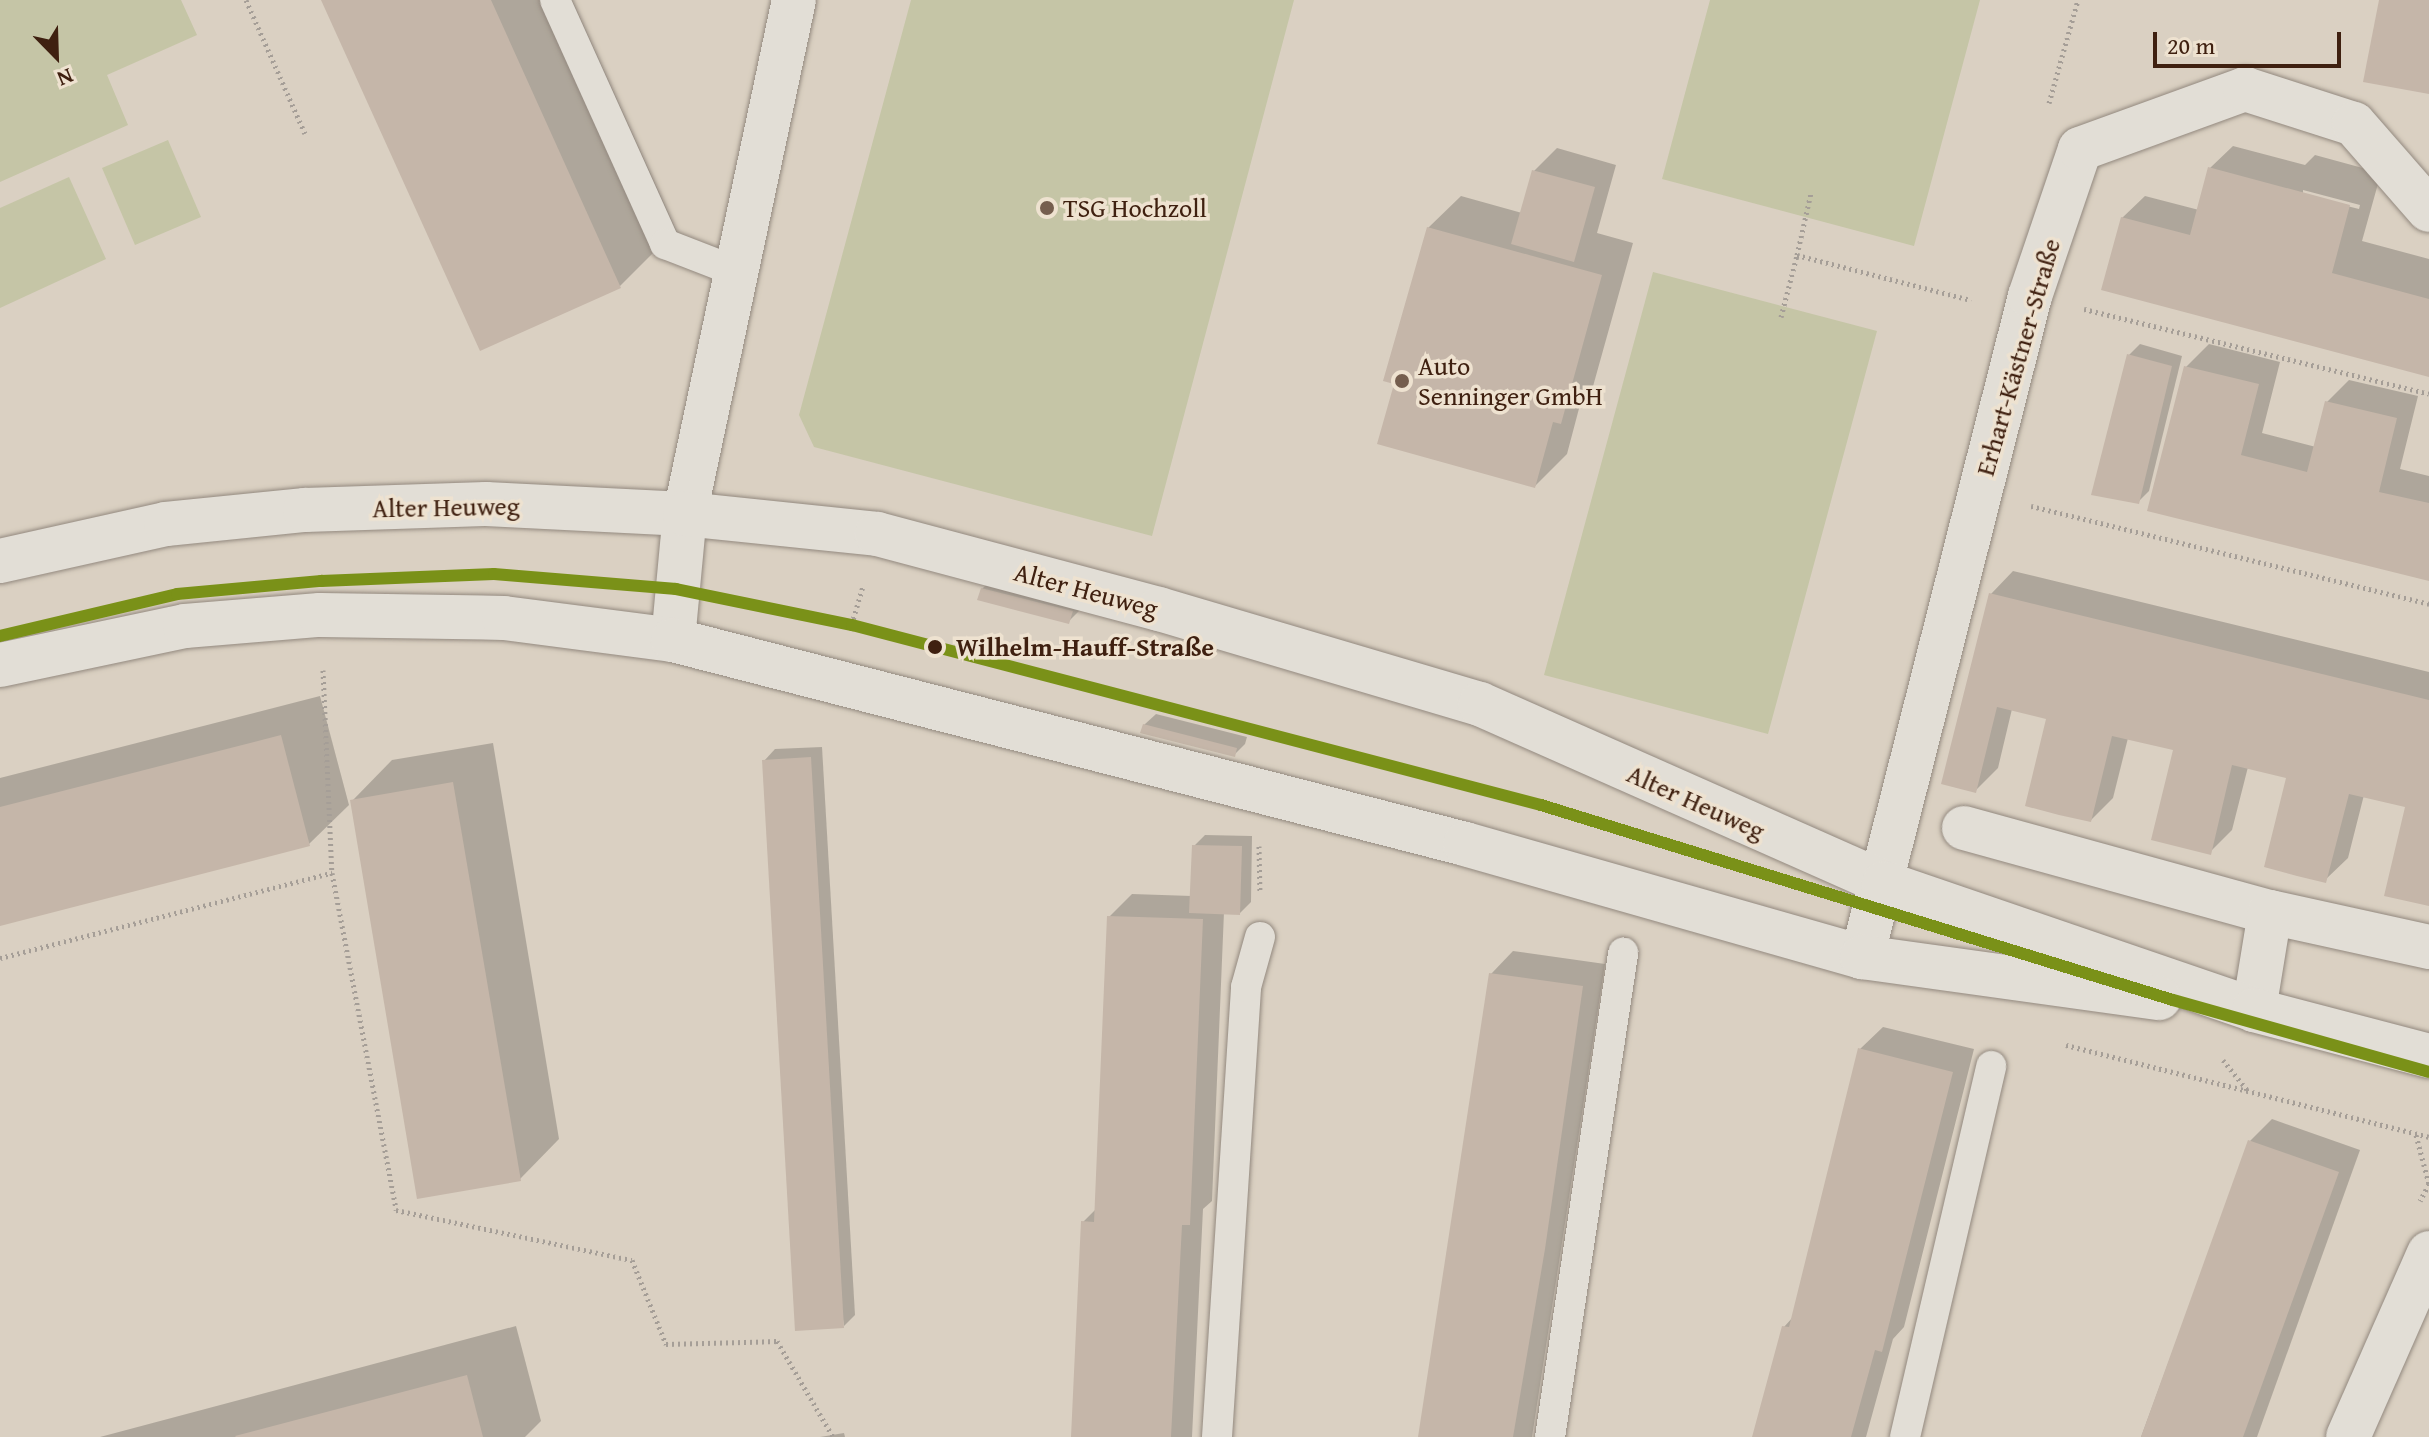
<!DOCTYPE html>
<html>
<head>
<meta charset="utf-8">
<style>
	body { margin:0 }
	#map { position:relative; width:2429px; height:1437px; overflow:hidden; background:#dad0c2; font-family:"Gentium Book Plus",serif }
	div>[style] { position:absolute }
	.green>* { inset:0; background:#c5c5a6 }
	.shadow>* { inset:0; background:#0003 }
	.building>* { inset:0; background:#c5b6a9 }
	.path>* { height:5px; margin-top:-2.5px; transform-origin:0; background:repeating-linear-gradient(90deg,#a59e97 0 2px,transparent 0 6px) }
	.roads { filter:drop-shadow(0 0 2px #93897f) drop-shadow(0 0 2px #93897f) }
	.service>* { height:30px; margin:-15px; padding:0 15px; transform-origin:15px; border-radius:15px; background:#e2ded6 }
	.minor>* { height:44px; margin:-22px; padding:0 22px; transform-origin:22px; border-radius:22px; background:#e2ded6 }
	.tertiary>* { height:44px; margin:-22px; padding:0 22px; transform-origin:22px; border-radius:22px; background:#e2ded6 }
	.tram-1>* { height:12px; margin:-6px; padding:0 6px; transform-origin:6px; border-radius:6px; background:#7a9118 }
	.dots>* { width:22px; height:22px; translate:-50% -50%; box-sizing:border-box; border:4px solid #eee2d0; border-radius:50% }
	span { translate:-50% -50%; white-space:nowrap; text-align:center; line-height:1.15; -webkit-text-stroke:7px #eee2d0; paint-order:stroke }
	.poi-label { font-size:26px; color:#3f2010 }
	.left { translate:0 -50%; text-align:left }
	.street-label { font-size:26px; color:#3f2010 }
	.stop-label { font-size:26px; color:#3f2010; font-weight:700 }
	.north { position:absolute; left:16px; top:16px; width:80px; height:80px; -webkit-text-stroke:6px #eee2d0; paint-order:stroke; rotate:157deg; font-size:22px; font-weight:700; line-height:32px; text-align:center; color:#3f2010 }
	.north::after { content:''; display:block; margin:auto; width:28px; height:36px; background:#3f2010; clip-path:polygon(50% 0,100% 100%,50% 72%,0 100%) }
	.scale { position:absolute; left:2153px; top:32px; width:188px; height:36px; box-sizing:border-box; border:4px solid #3f2010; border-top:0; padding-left:10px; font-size:24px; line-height:28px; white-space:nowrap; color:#3f2010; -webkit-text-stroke:6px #eee2d0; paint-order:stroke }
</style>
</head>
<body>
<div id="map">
	<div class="green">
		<div style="clip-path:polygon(0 0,181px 0,197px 35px,107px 75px,128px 125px,0 182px)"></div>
		<div style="clip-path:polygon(911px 0,1294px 0,1152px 536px,814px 447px,799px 415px)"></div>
		<div style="clip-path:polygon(1710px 0,1980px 0,1914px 246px,1662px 179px)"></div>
		<div style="clip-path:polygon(168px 140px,201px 217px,135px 245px,102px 168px)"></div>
		<div style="clip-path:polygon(69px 177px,106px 259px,0 308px,0 208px)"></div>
		<div style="clip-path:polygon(1653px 272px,1877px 331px,1768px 734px,1544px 675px)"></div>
	</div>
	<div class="shadow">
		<div style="clip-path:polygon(324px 0,572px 0,676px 230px,620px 286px,481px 348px)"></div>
		<div style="clip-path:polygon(evenodd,2233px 146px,2305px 165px,2315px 155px,2381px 173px,2362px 241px,2429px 259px,2429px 375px,2122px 218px,2145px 196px,2199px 210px,2210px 168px,2233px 146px,2303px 190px,2360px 205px,2359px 209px,2303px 195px,2303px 190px)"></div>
		<div style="clip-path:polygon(1557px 148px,1616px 165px,1597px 233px,1633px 243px,1592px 390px,1581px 401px,1567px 454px,1535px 486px,1396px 382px,1428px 228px,1461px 196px,1522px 213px,1534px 171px)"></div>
		<div style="clip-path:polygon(2140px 344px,2182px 356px,2149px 491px,2138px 502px,2129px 355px)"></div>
		<div style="clip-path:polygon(2209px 344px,2280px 362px,2262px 433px,2316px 447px,2327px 402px,2349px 380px,2418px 396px,2400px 469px,2429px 476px,2429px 579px,2150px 509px,2186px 367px)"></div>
		<div style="clip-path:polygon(2013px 571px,2429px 672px,2429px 904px,2408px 806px,2364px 795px,2348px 858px,2325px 880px,2288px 777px,2248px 767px,2232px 830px,2210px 852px,2176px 749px,2128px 738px,2113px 798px,2091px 820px,2048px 718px,2012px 709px,1998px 768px,1975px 791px,1991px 594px)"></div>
		<div style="clip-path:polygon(994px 577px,1080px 610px,1069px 621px,982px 589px)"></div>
		<div style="clip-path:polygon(320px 696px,349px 805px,309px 844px,0 923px,0 778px)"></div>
		<div style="clip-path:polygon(1156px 714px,1247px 737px,1245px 744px,1234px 755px,1144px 725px)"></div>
		<div style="clip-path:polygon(493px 743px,559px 1139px,520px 1179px,353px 800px,392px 760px)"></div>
		<div style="clip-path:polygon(822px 747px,855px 1315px,844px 1326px,764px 761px,775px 749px)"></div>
		<div style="clip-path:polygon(1205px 835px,1252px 836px,1251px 902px,1240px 913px,1224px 912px,1212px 1201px,1203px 1209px,1192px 1437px,1073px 1437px,1083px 1222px,1097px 1208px,1109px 917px,1132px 894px,1192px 896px,1194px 846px)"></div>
		<div style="clip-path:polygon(1513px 951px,1605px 964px,1532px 1437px,1420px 1437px,1491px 974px)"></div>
		<div style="clip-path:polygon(1883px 1027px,1974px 1049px,1904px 1327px,1893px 1339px,1866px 1437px,1754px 1437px,1784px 1327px,1793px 1317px,1860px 1049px)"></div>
		<div style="clip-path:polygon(2272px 1119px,2360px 1150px,2257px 1437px,2141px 1437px,2250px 1141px)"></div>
		<div style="clip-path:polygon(516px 1326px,541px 1421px,525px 1437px,100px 1437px)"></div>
		<div style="clip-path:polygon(844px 1433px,845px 1437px,820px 1437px)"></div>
	</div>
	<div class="building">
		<div style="clip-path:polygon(321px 0,491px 0,621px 288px,480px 351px)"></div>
		<div style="clip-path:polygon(2379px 0,2429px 0,2429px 94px,2363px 82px)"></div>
		<div style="clip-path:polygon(2208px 167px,2350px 205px,2332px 273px,2429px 299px,2429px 377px,2101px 290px,2121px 217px,2190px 235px)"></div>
		<div style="clip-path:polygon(1532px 170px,1595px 187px,1574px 262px,1511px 244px)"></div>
		<div style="clip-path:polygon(1427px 227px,1602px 275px,1561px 424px,1553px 422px,1535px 488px,1377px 444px,1394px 384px,1383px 381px)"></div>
		<div style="clip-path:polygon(2127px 354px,2172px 366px,2139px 504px,2091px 495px)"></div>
		<div style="clip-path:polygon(2184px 366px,2259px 384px,2241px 455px,2307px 472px,2325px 401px,2397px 418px,2379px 492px,2429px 503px,2429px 581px,2147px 511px)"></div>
		<div style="clip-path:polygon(981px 588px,1073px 611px,1069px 624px,977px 600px)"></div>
		<div style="clip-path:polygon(1989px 593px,2429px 700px,2429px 906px,2384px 896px,2405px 807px,2349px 794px,2326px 883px,2297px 876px,2264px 867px,2286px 778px,2232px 765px,2211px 855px,2151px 840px,2173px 750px,2112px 736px,2091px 822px,2059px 815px,2025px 806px,2046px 719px,1997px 707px,1976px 793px,1941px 784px)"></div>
		<div style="clip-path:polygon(1143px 724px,1237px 748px,1235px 757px,1140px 733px)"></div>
		<div style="clip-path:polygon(281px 735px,310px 846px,0 926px,0 807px)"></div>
		<div style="clip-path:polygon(811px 757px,844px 1328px,795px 1331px,762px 760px)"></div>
		<div style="clip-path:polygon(453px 782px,521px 1181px,417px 1199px,350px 800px)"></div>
		<div style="clip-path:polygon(1192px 845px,1242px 846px,1240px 915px,1189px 913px)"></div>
		<div style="clip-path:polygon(1107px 916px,1203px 919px,1190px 1225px,1182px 1225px,1171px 1437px,1071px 1437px,1081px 1221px,1094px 1222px)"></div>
		<div style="clip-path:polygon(1489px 973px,1583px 986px,1545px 1249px,1513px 1437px,1418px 1437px)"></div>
		<div style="clip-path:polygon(1858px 1048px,1953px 1072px,1882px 1352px,1875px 1350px,1851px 1437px,1752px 1437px,1782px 1326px,1789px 1327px)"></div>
		<div style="clip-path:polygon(2248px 1140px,2339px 1172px,2300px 1280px,2243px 1437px,2141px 1437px)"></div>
		<div style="clip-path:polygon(467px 1375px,483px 1437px,236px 1437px,235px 1436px)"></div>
	</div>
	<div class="path">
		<div style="left:246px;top:0;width:146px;rotate:66.2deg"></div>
		<div style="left:2049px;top:103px;width:107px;rotate:-74.3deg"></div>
		<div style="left:1797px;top:255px;width:64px;rotate:-77.3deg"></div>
		<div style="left:2084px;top:309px;width:355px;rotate:13.8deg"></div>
		<div style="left:1781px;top:317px;width:64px;rotate:-75.5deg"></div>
		<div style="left:1797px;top:255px;width:180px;rotate:14.5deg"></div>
		<div style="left:2031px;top:506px;width:410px;rotate:13.8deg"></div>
		<div style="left:850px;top:630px;width:46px;rotate:-73.5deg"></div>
		<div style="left:323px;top:670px;width:203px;rotate:87.5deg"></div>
		<div style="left:1259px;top:846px;width:46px;rotate:88.8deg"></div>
		<div style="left:0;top:958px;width:343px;rotate:-14.4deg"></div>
		<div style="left:332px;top:873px;width:343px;rotate:79.2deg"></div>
		<div style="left:396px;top:1210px;width:241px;rotate:12deg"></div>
		<div style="left:632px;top:1260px;width:91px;rotate:68deg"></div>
		<div style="left:666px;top:1344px;width:111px;rotate:-1.5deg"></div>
		<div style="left:777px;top:1341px;width:111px;rotate:59.7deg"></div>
		<div style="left:2066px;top:1045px;width:374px;rotate:14.2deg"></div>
		<div style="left:2223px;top:1060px;width:38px;rotate:51deg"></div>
		<div style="left:2416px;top:1135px;width:51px;rotate:75.1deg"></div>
		<div style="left:2429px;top:1184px;width:19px;rotate:118deg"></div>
	</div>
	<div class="roads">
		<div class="service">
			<div style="left:555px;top:0;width:268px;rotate:65.7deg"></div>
			<div style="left:665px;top:244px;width:75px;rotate:21.1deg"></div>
			<div style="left:1217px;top:1437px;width:451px;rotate:-86.3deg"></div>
			<div style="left:1246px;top:987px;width:52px;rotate:-74.4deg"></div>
			<div style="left:1550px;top:1437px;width:490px;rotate:-81.4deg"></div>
			<div style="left:1905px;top:1437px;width:381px;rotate:-76.9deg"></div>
		</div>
		<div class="minor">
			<div style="left:673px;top:640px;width:127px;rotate:-84.6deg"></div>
			<div style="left:685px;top:514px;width:525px;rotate:-78.03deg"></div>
			<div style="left:1964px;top:828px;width:317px;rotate:15.4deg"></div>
			<div style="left:2270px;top:912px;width:163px;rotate:12.4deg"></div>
			<div style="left:1862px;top:957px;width:682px;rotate:-75.74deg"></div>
			<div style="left:2030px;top:296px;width:155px;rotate:-71.2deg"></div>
			<div style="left:2080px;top:149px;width:176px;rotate:-20deg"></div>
			<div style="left:2245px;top:89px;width:114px;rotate:17.8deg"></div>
			<div style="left:2354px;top:124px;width:114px;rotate:48.9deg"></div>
			<div style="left:2254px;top:1010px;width:99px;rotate:-80.7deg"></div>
			<div style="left:2348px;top:1437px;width:201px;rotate:-66.2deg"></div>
		</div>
		<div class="tertiary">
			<div style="left:0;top:561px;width:170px;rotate:-12.6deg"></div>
			<div style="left:166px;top:524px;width:140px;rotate:-5.8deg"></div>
			<div style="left:305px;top:510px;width:181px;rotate:-1.9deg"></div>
			<div style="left:486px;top:504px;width:199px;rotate:2.9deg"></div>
			<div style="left:685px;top:514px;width:193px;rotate:5.9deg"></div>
			<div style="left:877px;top:534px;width:292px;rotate:14.9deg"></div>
			<div style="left:1159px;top:609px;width:335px;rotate:16.5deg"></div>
			<div style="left:1480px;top:704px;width:442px;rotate:23.9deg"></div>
			<div style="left:1884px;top:883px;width:391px;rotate:18.9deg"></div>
			<div style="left:2254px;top:1010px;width:181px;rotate:14.7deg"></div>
			<div style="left:0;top:665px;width:189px;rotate:-11.9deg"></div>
			<div style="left:185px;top:626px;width:135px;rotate:-4.7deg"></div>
			<div style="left:320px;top:615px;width:184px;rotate:0.9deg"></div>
			<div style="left:504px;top:618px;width:170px;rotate:7.4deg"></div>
			<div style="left:673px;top:640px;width:818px;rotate:14.44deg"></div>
			<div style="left:1465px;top:844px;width:413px;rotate:15.9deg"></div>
			<div style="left:1862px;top:957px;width:300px;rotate:7.9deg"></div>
		</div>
	</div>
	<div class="tram-1">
		<div style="left:0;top:636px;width:182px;rotate:-13.3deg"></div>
		<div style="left:177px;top:594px;width:145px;rotate:-5.2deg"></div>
		<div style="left:321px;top:581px;width:173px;rotate:-2.3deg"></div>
		<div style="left:494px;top:574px;width:183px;rotate:4.7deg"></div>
		<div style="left:676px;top:589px;width:180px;rotate:11.6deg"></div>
		<div style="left:852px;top:625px;width:712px;rotate:14.64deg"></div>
		<div style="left:1541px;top:805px;width:661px;rotate:17.15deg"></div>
		<div style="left:2173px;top:1000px;width:266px;rotate:15.7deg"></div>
	</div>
	<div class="dots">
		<div style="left:1047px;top:208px;background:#755e4e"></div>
		<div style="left:1402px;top:381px;background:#755e4e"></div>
		<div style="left:935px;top:647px;background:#3f2010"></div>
	</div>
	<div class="poi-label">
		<span class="left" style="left:1063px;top:208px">TSG Hochzoll</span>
		<span class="left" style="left:1418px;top:381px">Auto<br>Senninger GmbH</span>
	</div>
	<div class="street-label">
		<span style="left:2018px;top:357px;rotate:-74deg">Erhart-Kästner-Straße</span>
		<span style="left:446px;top:507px;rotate:-1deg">Alter Heuweg</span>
		<span style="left:1086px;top:590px;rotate:15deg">Alter Heuweg</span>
		<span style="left:1696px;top:802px;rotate:24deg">Alter Heuweg</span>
	</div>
	<div class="stop-label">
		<span class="left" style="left:956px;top:647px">Wilhelm-Hauff-Straße</span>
	</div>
	<div class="north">N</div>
	<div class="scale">20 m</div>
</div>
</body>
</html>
